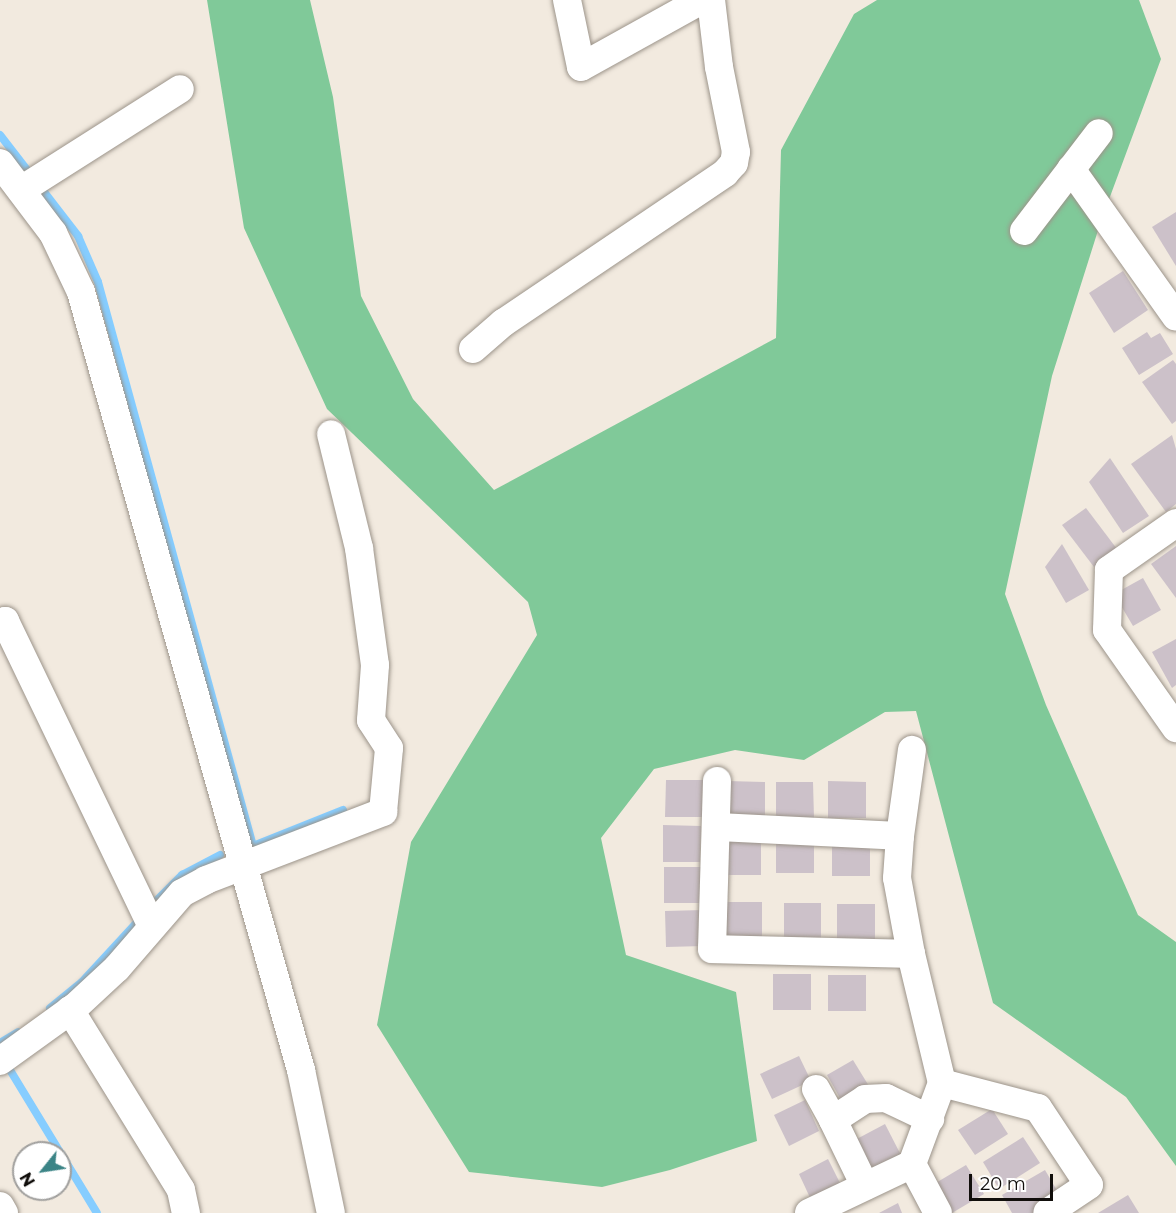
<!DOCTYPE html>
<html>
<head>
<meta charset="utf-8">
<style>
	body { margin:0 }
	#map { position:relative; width:1176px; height:1213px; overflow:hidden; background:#f2eadf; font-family:Montserrat,sans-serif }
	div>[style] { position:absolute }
	.forest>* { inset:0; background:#80c999 }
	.stream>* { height:8px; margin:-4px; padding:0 4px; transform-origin:4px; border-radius:4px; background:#86cdff }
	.building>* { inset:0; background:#ccc1c9 }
	.roads { filter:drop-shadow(0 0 2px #9c948a) drop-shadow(0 0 2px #9c948a) }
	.minor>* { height:28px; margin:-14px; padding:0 14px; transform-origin:14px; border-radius:14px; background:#fff }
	span { translate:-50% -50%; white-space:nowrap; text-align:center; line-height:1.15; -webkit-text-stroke:5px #fff; paint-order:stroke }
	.north { position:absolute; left:12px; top:1141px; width:60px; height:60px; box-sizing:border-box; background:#fff; border:2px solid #a09f9d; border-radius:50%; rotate:240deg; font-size:16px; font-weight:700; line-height:24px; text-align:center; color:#110e0b }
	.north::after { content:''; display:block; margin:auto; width:21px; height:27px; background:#3b8486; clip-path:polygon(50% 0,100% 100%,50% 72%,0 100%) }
	.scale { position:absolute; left:969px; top:1174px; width:84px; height:27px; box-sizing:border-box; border:3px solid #110e0b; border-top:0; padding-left:8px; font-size:18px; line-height:21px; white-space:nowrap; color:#110e0b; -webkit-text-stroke:4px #fff; paint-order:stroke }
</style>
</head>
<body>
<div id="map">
	<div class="forest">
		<div style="clip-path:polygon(207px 0,310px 0,333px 97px,361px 296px,413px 399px,494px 490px,776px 338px,781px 150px,854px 14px,877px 0,1139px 0,1161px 59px,1101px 221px,1052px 376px,1005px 594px,1046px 705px,1138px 915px,1176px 942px,1176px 1166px,1126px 1097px,993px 1003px,916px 711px,885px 712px,804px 760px,735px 750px,654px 769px,601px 838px,626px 955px,736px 992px,757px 1141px,670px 1170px,602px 1187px,469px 1172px,377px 1025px,411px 842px,537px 635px,528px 602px,327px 409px,244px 228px)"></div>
	</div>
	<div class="stream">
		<div style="left:0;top:135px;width:128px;rotate:52.3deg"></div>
		<div style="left:78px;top:236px;width:50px;rotate:66.5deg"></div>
		<div style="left:98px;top:282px;width:585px;rotate:74.63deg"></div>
		<div style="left:253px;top:846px;width:3px;rotate:162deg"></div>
		<div style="left:253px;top:846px;width:97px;rotate:-21.8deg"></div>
		<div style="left:149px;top:908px;width:47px;rotate:-45deg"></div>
		<div style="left:182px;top:875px;width:43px;rotate:-27.8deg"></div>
		<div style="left:50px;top:1008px;width:41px;rotate:-39.1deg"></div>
		<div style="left:82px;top:982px;width:87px;rotate:-47.3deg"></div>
		<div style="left:0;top:1043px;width:21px;rotate:-31deg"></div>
		<div style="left:10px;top:1070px;width:167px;rotate:58.7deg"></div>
	</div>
	<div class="building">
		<div style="clip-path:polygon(1176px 212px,1176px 266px,1152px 227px)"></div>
		<div style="clip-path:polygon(1123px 271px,1148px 310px,1114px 333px,1089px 293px)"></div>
		<div style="clip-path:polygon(1147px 332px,1151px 338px,1160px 333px,1173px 354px,1139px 375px,1122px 348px)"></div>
		<div style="clip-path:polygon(1173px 360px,1176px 364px,1176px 421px,1172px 424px,1142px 382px)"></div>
		<div style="clip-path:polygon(1172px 435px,1176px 449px,1176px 504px,1166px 512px,1131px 464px)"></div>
		<div style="clip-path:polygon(1110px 458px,1149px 516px,1123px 533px,1089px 482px)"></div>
		<div style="clip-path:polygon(1086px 508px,1117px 549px,1094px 567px,1062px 525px)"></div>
		<div style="clip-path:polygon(1062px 544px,1089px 590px,1066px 603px,1045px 567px)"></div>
		<div style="clip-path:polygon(1176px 546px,1176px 598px,1151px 564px)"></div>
		<div style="clip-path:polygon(1143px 578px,1161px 610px,1133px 626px,1114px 594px)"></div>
		<div style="clip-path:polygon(1176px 639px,1176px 685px,1172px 688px,1152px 652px)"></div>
		<div style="clip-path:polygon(666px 780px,703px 780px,703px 817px,665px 817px)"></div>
		<div style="clip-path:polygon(727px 781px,765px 782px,765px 818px,727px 818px)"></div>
		<div style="clip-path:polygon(828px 781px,866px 782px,866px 818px,828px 818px)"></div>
		<div style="clip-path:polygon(776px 782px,813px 782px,814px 818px,776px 818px)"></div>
		<div style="clip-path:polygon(663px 825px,701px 826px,700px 862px,663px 862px)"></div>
		<div style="clip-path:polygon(776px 837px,814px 837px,814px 873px,776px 873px)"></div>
		<div style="clip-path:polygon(723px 839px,761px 839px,761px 875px,723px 875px)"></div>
		<div style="clip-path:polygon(832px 840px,870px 840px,870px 876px,832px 876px)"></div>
		<div style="clip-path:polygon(664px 867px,702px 867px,702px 903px,664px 903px)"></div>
		<div style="clip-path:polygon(724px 902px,762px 902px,762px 938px,724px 938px)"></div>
		<div style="clip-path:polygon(784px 903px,821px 903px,821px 940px,784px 940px)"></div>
		<div style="clip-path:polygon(837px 904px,875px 904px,875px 940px,837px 941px)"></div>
		<div style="clip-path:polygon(703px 910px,704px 946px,666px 947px,665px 911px)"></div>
		<div style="clip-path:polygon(773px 974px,811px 974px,811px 1010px,773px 1010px)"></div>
		<div style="clip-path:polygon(828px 975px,866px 975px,866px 1011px,828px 1011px)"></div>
		<div style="clip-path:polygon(799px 1056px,811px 1081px,772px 1099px,760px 1074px)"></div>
		<div style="clip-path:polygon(853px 1060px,872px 1091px,845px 1107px,827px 1075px)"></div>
		<div style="clip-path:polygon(805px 1100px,819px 1131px,789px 1146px,774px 1115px)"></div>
		<div style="clip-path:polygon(992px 1109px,1008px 1134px,975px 1155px,958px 1130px)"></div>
		<div style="clip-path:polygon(885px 1124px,904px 1161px,871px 1177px,853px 1141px)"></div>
		<div style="clip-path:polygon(1023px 1137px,1040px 1163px,999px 1189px,983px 1162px)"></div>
		<div style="clip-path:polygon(828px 1159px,843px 1189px,813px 1204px,799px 1174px)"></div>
		<div style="clip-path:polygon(966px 1165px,984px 1194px,952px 1213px,934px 1184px)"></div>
		<div style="clip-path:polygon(1045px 1170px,1062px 1199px,1037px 1213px,1012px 1213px,1002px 1195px)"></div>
		<div style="clip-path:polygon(1128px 1195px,1139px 1213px,1098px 1213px)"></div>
		<div style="clip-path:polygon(898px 1203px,902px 1213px,879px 1213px)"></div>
	</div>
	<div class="roads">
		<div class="minor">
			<div style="left:567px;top:0;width:68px;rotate:78.2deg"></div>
			<div style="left:581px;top:67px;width:138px;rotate:-29deg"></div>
			<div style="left:0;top:163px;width:88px;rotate:52.9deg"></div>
			<div style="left:53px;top:233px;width:65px;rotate:64.6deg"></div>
			<div style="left:81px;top:292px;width:809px;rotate:74.21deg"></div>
			<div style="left:301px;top:1070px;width:146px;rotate:78.2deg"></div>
			<div style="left:1071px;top:169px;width:181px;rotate:54.6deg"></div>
			<div style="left:21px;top:190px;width:188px;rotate:-32.4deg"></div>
			<div style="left:1024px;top:231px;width:123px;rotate:-52.6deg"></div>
			<div style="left:473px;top:349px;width:40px;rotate:-41deg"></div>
			<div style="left:503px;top:323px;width:268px;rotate:-34deg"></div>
			<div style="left:725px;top:173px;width:13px;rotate:-48deg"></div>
			<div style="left:734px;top:163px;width:11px;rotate:-80deg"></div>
			<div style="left:736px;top:152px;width:87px;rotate:-101.3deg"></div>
			<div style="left:719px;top:67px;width:67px;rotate:-96.8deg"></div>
			<div style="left:1176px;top:523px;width:82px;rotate:145deg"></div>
			<div style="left:1109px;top:570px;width:60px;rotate:91.9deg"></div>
			<div style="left:1107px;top:630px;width:120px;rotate:54.9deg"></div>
			<div style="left:0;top:624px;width:6px;rotate:-31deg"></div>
			<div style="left:5px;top:621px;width:339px;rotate:64.3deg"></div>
			<div style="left:717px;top:781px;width:168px;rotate:91.7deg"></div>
			<div style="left:712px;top:949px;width:199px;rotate:1.4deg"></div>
			<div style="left:717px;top:827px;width:183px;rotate:2.8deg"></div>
			<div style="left:70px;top:1010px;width:211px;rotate:58.3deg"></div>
			<div style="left:181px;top:1190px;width:24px;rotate:78deg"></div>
			<div style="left:0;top:1061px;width:92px;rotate:-35.8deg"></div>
			<div style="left:75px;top:1007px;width:57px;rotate:-42.9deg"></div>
			<div style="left:117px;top:968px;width:99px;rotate:-49.1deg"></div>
			<div style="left:182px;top:893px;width:27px;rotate:-28deg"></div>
			<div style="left:206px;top:880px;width:190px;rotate:-21deg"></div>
			<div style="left:383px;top:812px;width:64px;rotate:-84.6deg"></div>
			<div style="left:389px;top:748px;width:33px;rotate:-123deg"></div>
			<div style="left:371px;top:720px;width:55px;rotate:-85.8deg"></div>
			<div style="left:375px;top:665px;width:118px;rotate:-97.8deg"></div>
			<div style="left:359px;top:548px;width:117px;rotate:-103.8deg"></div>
			<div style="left:942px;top:1083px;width:99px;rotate:14.6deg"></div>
			<div style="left:1038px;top:1108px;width:92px;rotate:56.5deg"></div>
			<div style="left:1089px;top:1185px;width:50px;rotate:146.3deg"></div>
			<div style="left:816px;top:1089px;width:35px;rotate:61deg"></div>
			<div style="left:912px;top:1164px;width:55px;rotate:62deg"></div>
			<div style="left:865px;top:1186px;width:73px;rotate:-115.9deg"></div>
			<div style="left:833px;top:1120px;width:38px;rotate:-33deg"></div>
			<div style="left:865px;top:1099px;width:21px;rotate:-3deg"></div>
			<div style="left:886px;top:1098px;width:49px;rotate:25.5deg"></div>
			<div style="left:0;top:1206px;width:8px;rotate:60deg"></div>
			<div style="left:809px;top:1213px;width:114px;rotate:-25.4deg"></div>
			<div style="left:912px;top:1164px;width:86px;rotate:-69.7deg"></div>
			<div style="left:942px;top:1083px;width:133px;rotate:-103.5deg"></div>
			<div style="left:911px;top:954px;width:77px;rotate:-100.4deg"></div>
			<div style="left:897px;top:878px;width:42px;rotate:-85.9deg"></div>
			<div style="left:900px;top:836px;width:87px;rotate:-82.1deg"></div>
		</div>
	</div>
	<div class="north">N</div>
	<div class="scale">20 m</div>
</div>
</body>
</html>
